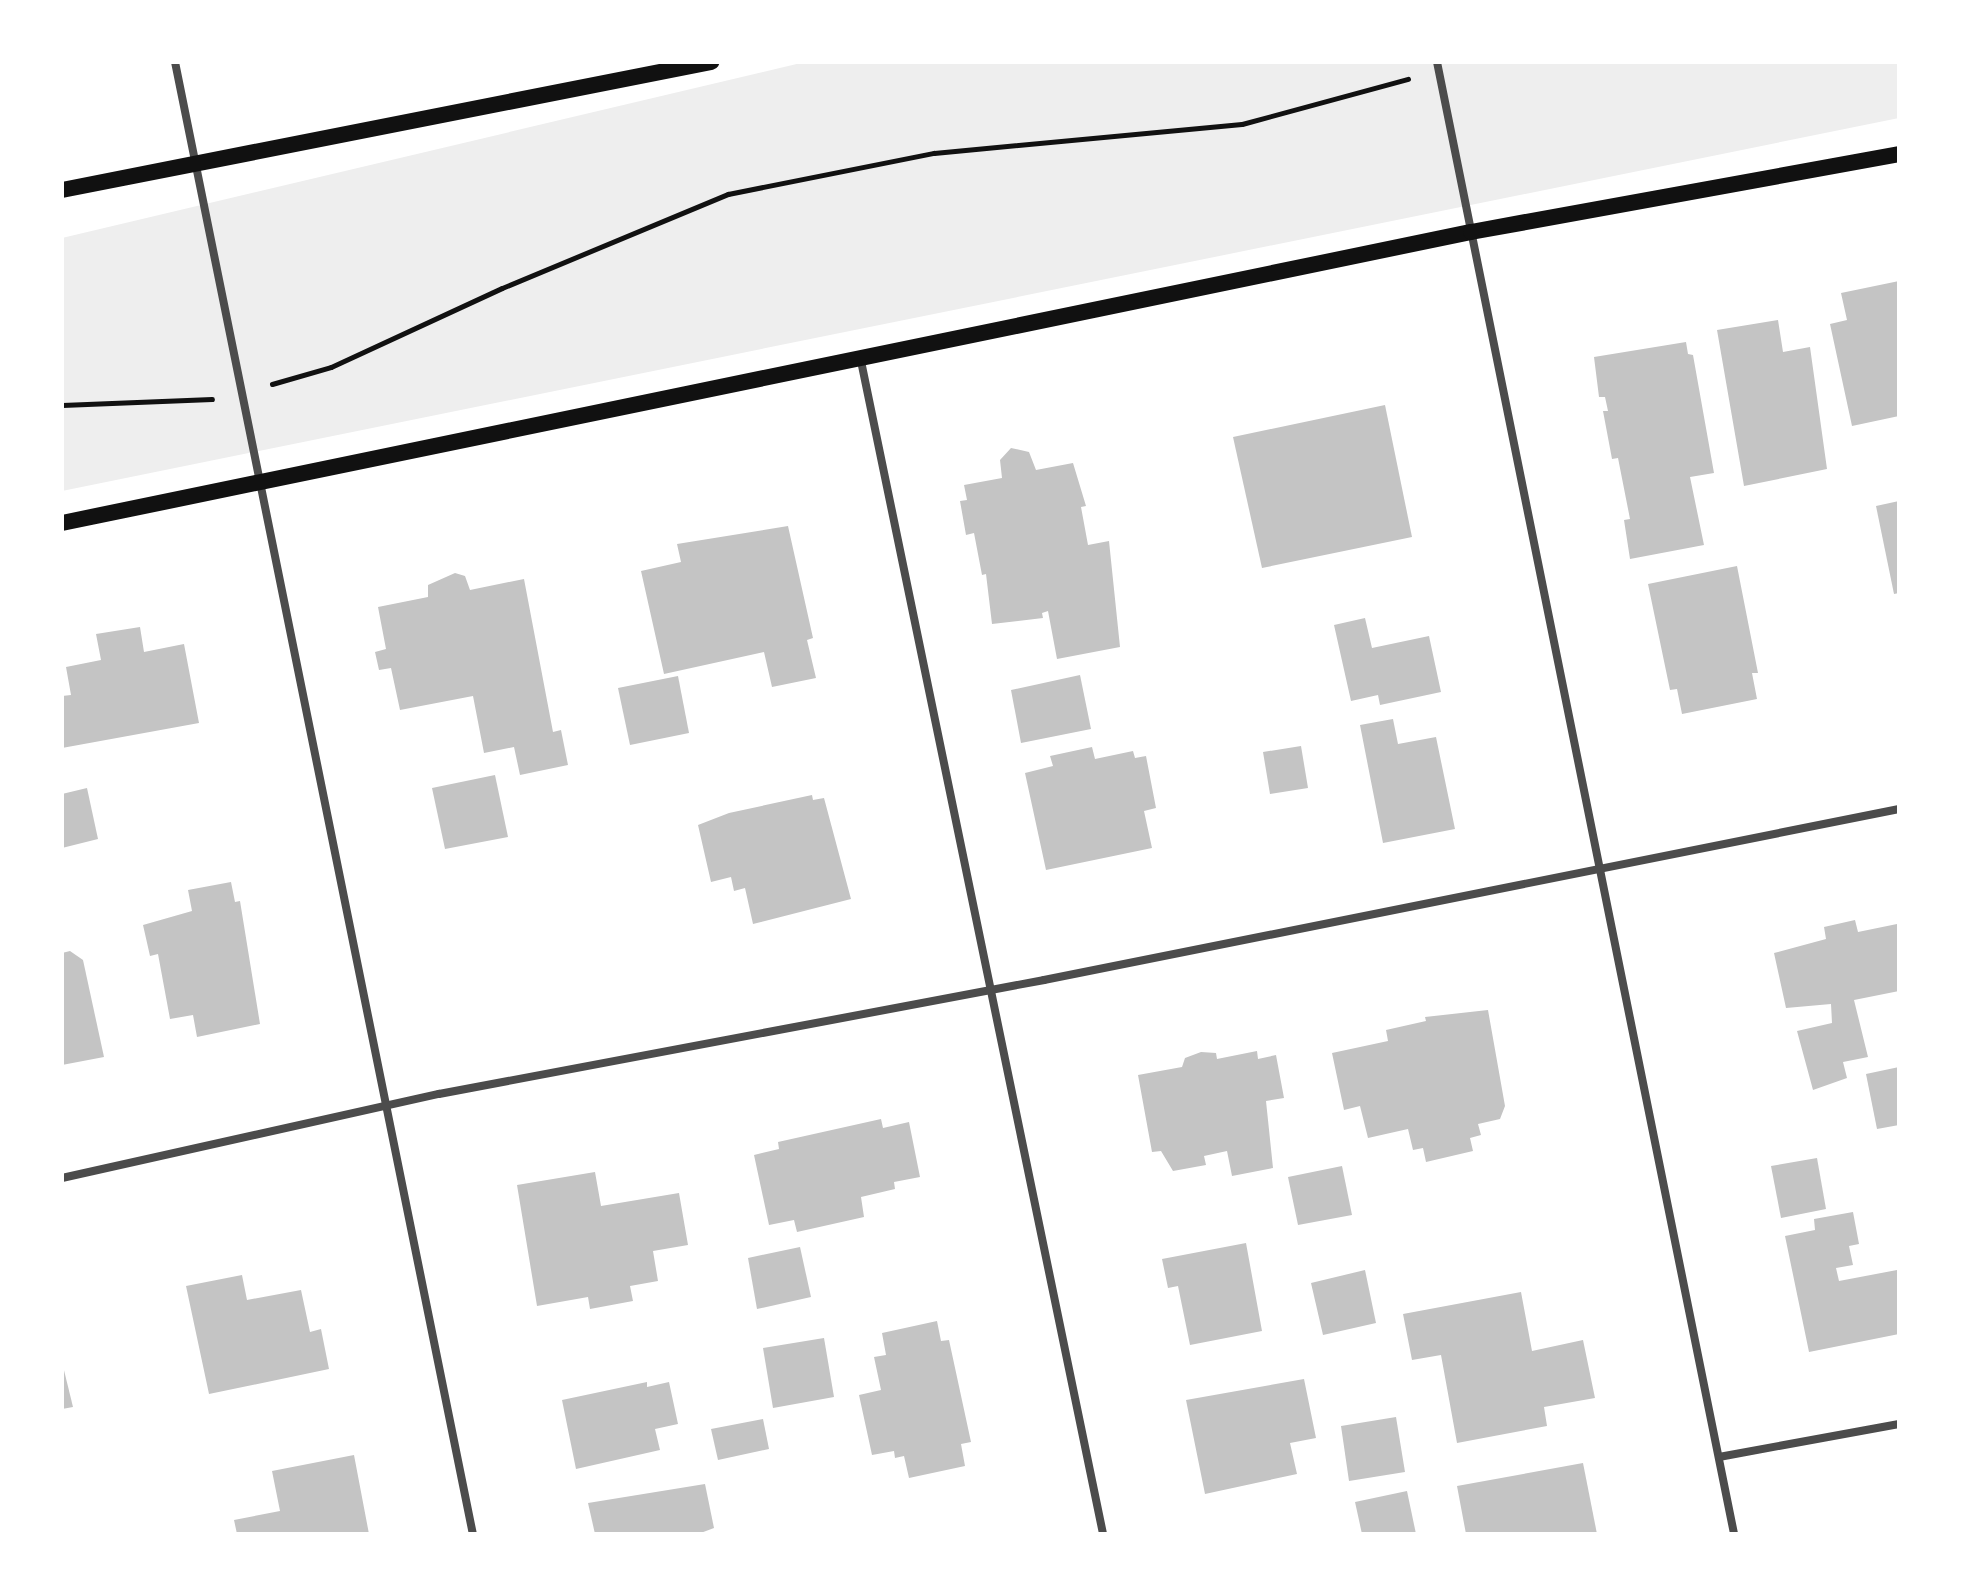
<!DOCTYPE html>
<html>
<head>
<meta charset="utf-8">
<style>
	body { margin:0 }
	#map { position:relative; width:1961px; height:1596px; overflow:hidden; background:#fff; font-family:Arial,sans-serif }
	div>[style] { position:absolute }
	.green>* { inset:0; background:#eee }
	.building>* { inset:0; background:#c4c4c4 }
	.path>* { height:5px; margin:-2.5px; padding:0 2.5px; transform-origin:2.5px; border-radius:2.5px; background:#111 }
	.minor>* { height:8px; margin:-4px; padding:0 4px; transform-origin:4px; border-radius:4px; background:#4c4c4c }
	.secondary>* { height:16px; margin:-8px; padding:0 8px; transform-origin:8px; border-radius:8px; background:#111 }
	span { translate:-50% -50%; white-space:nowrap; text-align:center; line-height:1.15; -webkit-text-stroke:6px #fff; paint-order:stroke }
	.frame { position:absolute; inset:0; border:64px solid #fff; pointer-events:none }
</style>
</head>
<body>
<div id="map">
	<div class="green">
		<div style="clip-path:polygon(805px 62px,1899px 62px,1899px 118px,62px 491px,62px 238px)"></div>
	</div>
	<div class="building">
		<div style="clip-path:polygon(1899px 281px,1899px 416px,1852px 426px,1830px 324px,1847px 320px,1841px 293px)"></div>
		<div style="clip-path:polygon(1778px 320px,1783px 352px,1810px 347px,1827px 469px,1744px 486px,1717px 330px)"></div>
		<div style="clip-path:polygon(1686px 342px,1688px 354px,1693px 355px,1714px 473px,1690px 477px,1704px 545px,1630px 559px,1624px 520px,1630px 519px,1618px 458px,1612px 459px,1603px 411px,1608px 411px,1605px 397px,1599px 397px,1594px 357px)"></div>
		<div style="clip-path:polygon(1385px 405px,1412px 537px,1262px 568px,1233px 437px)"></div>
		<div style="clip-path:polygon(1011px 448px,1029px 452px,1036px 470px,1073px 463px,1086px 506px,1081px 507px,1088px 545px,1109px 541px,1120px 647px,1057px 659px,1048px 611px,1042px 613px,1043px 618px,992px 624px,986px 574px,982px 575px,974px 533px,966px 535px,960px 501px,967px 500px,964px 485px,1002px 478px,1000px 460px)"></div>
		<div style="clip-path:polygon(1899px 501px,1899px 593px,1894px 594px,1876px 506px)"></div>
		<div style="clip-path:polygon(788px 526px,813px 638px,807px 640px,816px 678px,772px 687px,764px 652px,664px 674px,641px 571px,681px 562px,677px 544px)"></div>
		<div style="clip-path:polygon(1737px 566px,1758px 673px,1752px 673px,1757px 699px,1682px 714px,1677px 689px,1670px 690px,1648px 584px)"></div>
		<div style="clip-path:polygon(455px 573px,465px 576px,470px 590px,524px 579px,553px 732px,561px 730px,568px 765px,520px 775px,514px 747px,484px 753px,473px 696px,400px 710px,391px 668px,379px 670px,375px 652px,386px 649px,378px 607px,428px 597px,428px 585px)"></div>
		<div style="clip-path:polygon(1365px 618px,1372px 648px,1429px 636px,1441px 692px,1380px 705px,1378px 695px,1351px 701px,1334px 625px)"></div>
		<div style="clip-path:polygon(140px 627px,144px 652px,184px 644px,199px 723px,62px 748px,62px 696px,71px 695px,66px 667px,101px 660px,96px 634px)"></div>
		<div style="clip-path:polygon(1080px 675px,1091px 729px,1021px 743px,1011px 690px)"></div>
		<div style="clip-path:polygon(678px 676px,689px 733px,630px 745px,618px 688px)"></div>
		<div style="clip-path:polygon(1393px 719px,1398px 744px,1436px 737px,1455px 829px,1383px 843px,1360px 725px)"></div>
		<div style="clip-path:polygon(1301px 746px,1308px 788px,1270px 794px,1263px 752px)"></div>
		<div style="clip-path:polygon(1092px 747px,1095px 759px,1133px 751px,1135px 758px,1146px 756px,1156px 808px,1144px 811px,1152px 848px,1046px 870px,1025px 773px,1053px 766px,1050px 756px)"></div>
		<div style="clip-path:polygon(495px 775px,508px 837px,445px 849px,432px 788px)"></div>
		<div style="clip-path:polygon(87px 788px,98px 839px,62px 848px,62px 794px)"></div>
		<div style="clip-path:polygon(812px 795px,813px 800px,824px 798px,851px 899px,753px 924px,745px 888px,734px 891px,731px 877px,711px 882px,698px 825px,729px 813px)"></div>
		<div style="clip-path:polygon(231px 882px,235px 902px,240px 901px,260px 1024px,197px 1037px,193px 1015px,170px 1019px,158px 954px,150px 956px,143px 925px,192px 911px,188px 890px)"></div>
		<div style="clip-path:polygon(1855px 920px,1858px 932px,1897px 924px,1899px 991px,1854px 1000px,1868px 1057px,1843px 1062px,1847px 1078px,1813px 1090px,1797px 1031px,1832px 1023px,1831px 1004px,1786px 1008px,1774px 953px,1826px 939px,1824px 927px)"></div>
		<div style="clip-path:polygon(70px 951px,83px 960px,104px 1057px,62px 1065px,62px 953px)"></div>
		<div style="clip-path:polygon(1488px 1010px,1505px 1106px,1500px 1119px,1478px 1124px,1481px 1135px,1470px 1138px,1473px 1151px,1426px 1162px,1423px 1148px,1413px 1150px,1408px 1129px,1368px 1138px,1360px 1106px,1344px 1110px,1332px 1053px,1388px 1041px,1386px 1030px,1426px 1021px,1425px 1017px)"></div>
		<div style="clip-path:polygon(1257px 1051px,1258px 1059px,1276px 1055px,1284px 1098px,1266px 1101px,1273px 1168px,1232px 1176px,1227px 1151px,1204px 1156px,1206px 1165px,1173px 1171px,1161px 1151px,1152px 1152px,1138px 1075px,1182px 1067px,1185px 1058px,1201px 1052px,1216px 1053px,1217px 1059px)"></div>
		<div style="clip-path:polygon(1899px 1067px,1899px 1125px,1877px 1129px,1866px 1074px)"></div>
		<div style="clip-path:polygon(881px 1119px,883px 1128px,909px 1122px,920px 1177px,894px 1182px,895px 1189px,861px 1197px,864px 1217px,797px 1232px,794px 1220px,769px 1225px,754px 1155px,779px 1149px,778px 1142px)"></div>
		<div style="clip-path:polygon(1817px 1158px,1826px 1209px,1781px 1218px,1771px 1166px)"></div>
		<div style="clip-path:polygon(1342px 1166px,1352px 1215px,1298px 1225px,1288px 1177px)"></div>
		<div style="clip-path:polygon(595px 1172px,601px 1206px,679px 1193px,688px 1245px,653px 1251px,658px 1281px,630px 1286px,633px 1301px,590px 1309px,588px 1297px,537px 1306px,517px 1185px)"></div>
		<div style="clip-path:polygon(1853px 1212px,1859px 1244px,1849px 1246px,1853px 1265px,1836px 1268px,1839px 1281px,1897px 1270px,1899px 1334px,1809px 1352px,1785px 1236px,1815px 1230px,1814px 1219px)"></div>
		<div style="clip-path:polygon(1246px 1243px,1262px 1331px,1190px 1345px,1178px 1286px,1168px 1288px,1162px 1259px)"></div>
		<div style="clip-path:polygon(800px 1247px,811px 1297px,757px 1309px,748px 1258px)"></div>
		<div style="clip-path:polygon(1365px 1270px,1376px 1323px,1323px 1335px,1311px 1283px)"></div>
		<div style="clip-path:polygon(242px 1275px,247px 1300px,301px 1290px,310px 1332px,321px 1329px,329px 1369px,209px 1394px,186px 1286px)"></div>
		<div style="clip-path:polygon(1521px 1292px,1532px 1351px,1583px 1340px,1595px 1398px,1544px 1407px,1547px 1426px,1457px 1443px,1441px 1355px,1412px 1360px,1403px 1314px)"></div>
		<div style="clip-path:polygon(937px 1321px,941px 1341px,949px 1340px,971px 1442px,961px 1444px,965px 1466px,909px 1478px,904px 1456px,895px 1458px,894px 1451px,872px 1455px,859px 1395px,881px 1390px,874px 1357px,886px 1355px,882px 1333px)"></div>
		<div style="clip-path:polygon(824px 1338px,834px 1397px,773px 1408px,763px 1348px)"></div>
		<div style="clip-path:polygon(62px 1362px,73px 1407px,62px 1409px)"></div>
		<div style="clip-path:polygon(1304px 1379px,1316px 1438px,1290px 1443px,1297px 1474px,1205px 1494px,1186px 1400px)"></div>
		<div style="clip-path:polygon(647px 1382px,647px 1387px,669px 1382px,678px 1424px,655px 1429px,660px 1450px,576px 1469px,562px 1400px)"></div>
		<div style="clip-path:polygon(1396px 1417px,1405px 1472px,1349px 1481px,1341px 1426px)"></div>
		<div style="clip-path:polygon(763px 1419px,769px 1449px,718px 1460px,711px 1429px)"></div>
		<div style="clip-path:polygon(354px 1455px,369px 1534px,237px 1534px,234px 1520px,280px 1511px,272px 1471px)"></div>
		<div style="clip-path:polygon(1583px 1463px,1597px 1534px,1466px 1534px,1457px 1486px)"></div>
		<div style="clip-path:polygon(705px 1484px,714px 1528px,698px 1534px,595px 1534px,588px 1503px)"></div>
		<div style="clip-path:polygon(1407px 1491px,1416px 1534px,1362px 1534px,1355px 1502px)"></div>
	</div>
	<div class="path">
		<div style="left:272px;top:384px;width:61px;rotate:-16.1deg"></div>
		<div style="left:331px;top:367px;width:188px;rotate:-24.8deg"></div>
		<div style="left:502px;top:288px;width:245px;rotate:-22.6deg"></div>
		<div style="left:728px;top:194px;width:210px;rotate:-11.3deg"></div>
		<div style="left:934px;top:153px;width:309px;rotate:-5.4deg"></div>
		<div style="left:1242px;top:124px;width:172px;rotate:-15.2deg"></div>
		<div style="left:62px;top:405px;width:150px;rotate:-2.3deg"></div>
	</div>
	<div class="minor">
		<div style="left:175px;top:62px;width:1502px;rotate:78.56deg"></div>
		<div style="left:1437px;top:62px;width:1502px;rotate:78.59deg"></div>
		<div style="left:861px;top:361px;width:1198px;rotate:78.34deg"></div>
		<div style="left:62px;top:1178px;width:386px;rotate:-12.6deg"></div>
		<div style="left:439px;top:1094px;width:616px;rotate:-10.67deg"></div>
		<div style="left:1044px;top:980px;width:872px;rotate:-11.31deg"></div>
		<div style="left:1719px;top:1457px;width:183px;rotate:-10.4deg"></div>
	</div>
	<div class="secondary">
		<div style="left:62px;top:190px;width:662px;rotate:-11.16deg"></div>
		<div style="left:62px;top:523px;width:1439px;rotate:-11.67deg"></div>
		<div style="left:1471px;top:232px;width:435px;rotate:-10.3deg"></div>
	</div>
	<div class="frame"></div>
</div>
</body>
</html>
